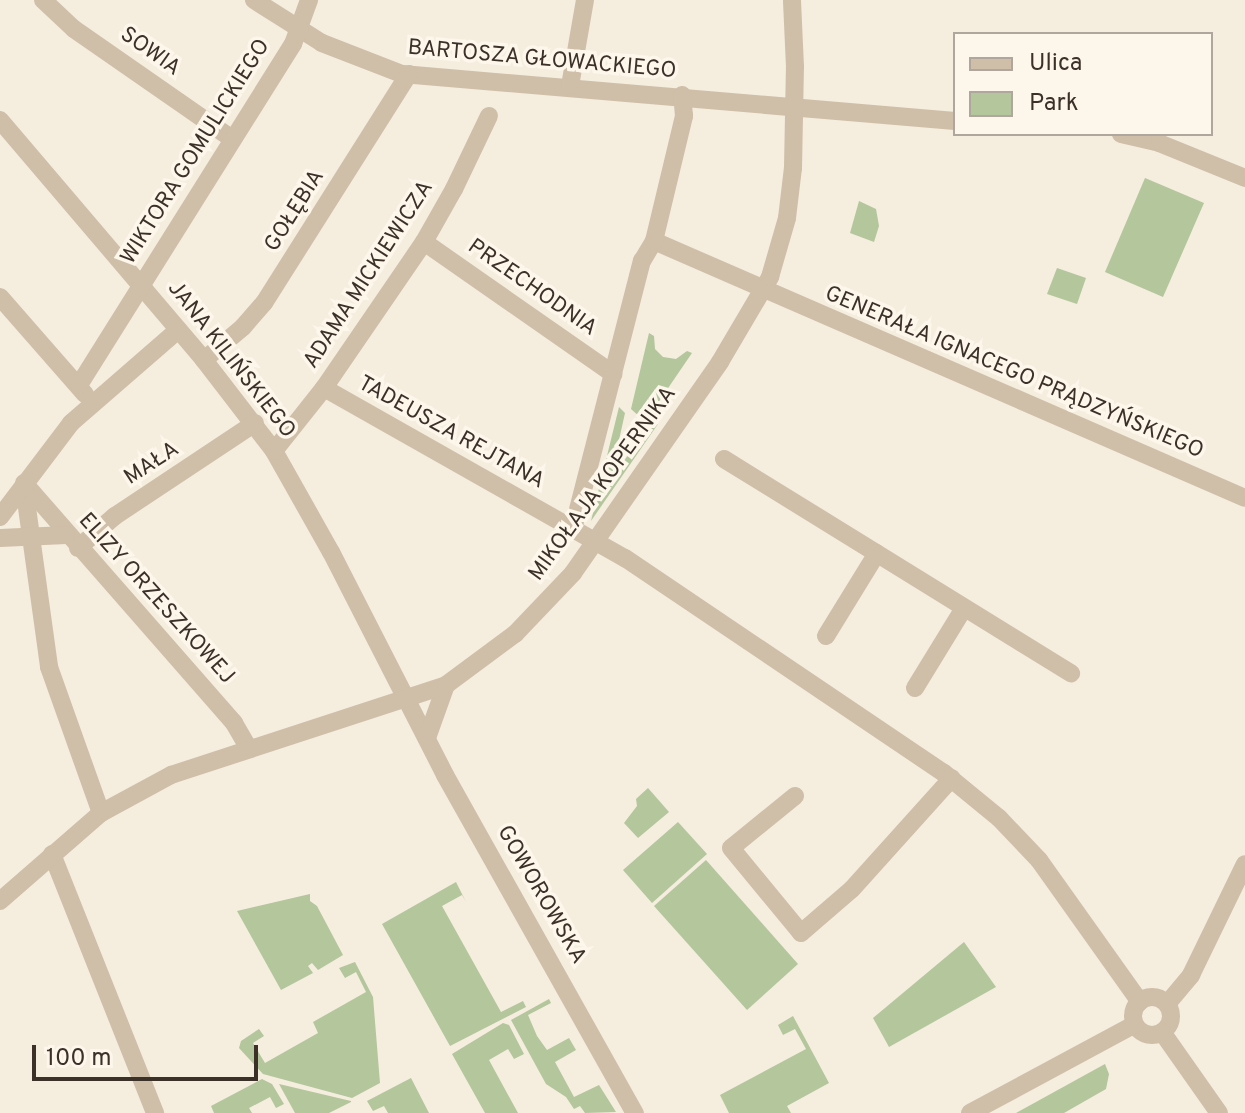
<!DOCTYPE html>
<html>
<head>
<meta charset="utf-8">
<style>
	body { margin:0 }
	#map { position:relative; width:1245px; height:1113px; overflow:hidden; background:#f5edde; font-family:Overpass,sans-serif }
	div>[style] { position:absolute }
	.green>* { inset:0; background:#b3c69c }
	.minor>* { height:18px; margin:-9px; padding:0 9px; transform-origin:9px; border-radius:9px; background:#cfbea8 }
	.minor>.ring { margin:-9px; padding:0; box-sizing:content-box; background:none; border:18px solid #cfbea8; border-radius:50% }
	span { translate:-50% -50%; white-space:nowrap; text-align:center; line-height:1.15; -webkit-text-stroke:7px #fcf6eb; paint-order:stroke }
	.street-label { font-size:22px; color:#3b3129 }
	.legend { position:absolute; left:953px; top:32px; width:260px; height:104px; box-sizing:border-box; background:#fcf6eb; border:2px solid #afa79d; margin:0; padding:10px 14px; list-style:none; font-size:24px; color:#3b3129 }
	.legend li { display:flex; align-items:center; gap:16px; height:40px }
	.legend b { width:40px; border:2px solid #afa79d }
	.scale { position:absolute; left:32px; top:1045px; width:226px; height:36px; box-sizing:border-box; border:4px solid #3b3129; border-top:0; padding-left:10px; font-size:24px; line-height:28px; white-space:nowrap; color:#3b3129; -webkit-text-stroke:6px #fcf6eb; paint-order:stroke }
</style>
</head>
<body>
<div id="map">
	<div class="green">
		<div style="clip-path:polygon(1145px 178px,1204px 203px,1163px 297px,1105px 272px)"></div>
		<div style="clip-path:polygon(859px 201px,876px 209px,879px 226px,874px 242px,850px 233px)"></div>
		<div style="clip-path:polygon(1057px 268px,1086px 278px,1077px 304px,1047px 294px)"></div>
		<div style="clip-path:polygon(649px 333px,654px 336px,655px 349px,663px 357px,676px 359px,687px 351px,692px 353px,649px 416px,641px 418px,631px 409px)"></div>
		<div style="clip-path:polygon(619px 407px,625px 413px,615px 458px,618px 463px,624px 461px,651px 420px,658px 424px,591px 521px)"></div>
		<div style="clip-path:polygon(648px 788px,669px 812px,638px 838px,624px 823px,637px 806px,636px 799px)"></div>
		<div style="clip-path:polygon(678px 822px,707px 854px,652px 903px,623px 870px)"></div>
		<div style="clip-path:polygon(706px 860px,798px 964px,747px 1010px,654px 906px)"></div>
		<div style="clip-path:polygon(456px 882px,466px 902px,462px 895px,442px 906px,501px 1012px,523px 1001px,526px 1007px,450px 1046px,382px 924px)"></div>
		<div style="clip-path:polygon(310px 894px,310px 901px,317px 906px,343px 955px,318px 970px,312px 963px,308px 966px,313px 973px,281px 990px,237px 911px)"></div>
		<div style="clip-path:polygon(964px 942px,996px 987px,889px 1047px,873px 1018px)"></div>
		<div style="clip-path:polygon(355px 962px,373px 997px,380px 1083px,352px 1098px,263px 1074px,239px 1048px,241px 1041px,259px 1029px,264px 1036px,253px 1043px,265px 1063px,318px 1033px,313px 1022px,366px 992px,356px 972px,345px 978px,339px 968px)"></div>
		<div style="clip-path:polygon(549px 999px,551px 1003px,528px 1015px,537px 1036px,547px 1050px,569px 1038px,576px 1050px,555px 1062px,574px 1097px,599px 1085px,616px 1112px,585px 1113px,580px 1106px,574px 1109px,566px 1097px,546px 1084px,511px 1020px)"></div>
		<div style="clip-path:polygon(793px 1016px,829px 1083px,787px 1106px,791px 1113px,729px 1113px,720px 1095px,806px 1049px,795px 1029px,783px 1035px,778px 1025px)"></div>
		<div style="clip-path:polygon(503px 1023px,509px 1025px,524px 1054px,514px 1059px,508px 1049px,489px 1060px,518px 1113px,485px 1113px,452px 1054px)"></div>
		<div style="clip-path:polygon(1105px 1064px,1109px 1074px,1106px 1089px,1064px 1113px,1016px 1113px)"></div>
		<div style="clip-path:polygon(411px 1078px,429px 1113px,388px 1113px,384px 1106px,373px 1111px,367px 1101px)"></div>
		<div style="clip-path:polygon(262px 1079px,272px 1084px,284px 1104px,276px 1108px,270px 1097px,249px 1108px,252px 1113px,214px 1113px,211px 1106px)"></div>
		<div style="clip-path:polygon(279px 1084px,351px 1101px,351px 1102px,329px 1113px,295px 1113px)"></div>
	</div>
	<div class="minor">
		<div style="left:43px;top:0;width:42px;rotate:43.1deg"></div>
		<div style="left:74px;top:29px;width:193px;rotate:34.8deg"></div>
		<div style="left:254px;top:0;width:80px;rotate:32.3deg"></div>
		<div style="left:322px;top:43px;width:86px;rotate:21.2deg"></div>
		<div style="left:402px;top:74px;width:555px;rotate:4.86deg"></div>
		<div style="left:570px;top:86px;width:87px;rotate:-80.1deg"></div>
		<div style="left:0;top:120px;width:315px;rotate:49.6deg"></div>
		<div style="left:204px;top:360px;width:115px;rotate:52.4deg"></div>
		<div style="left:274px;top:451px;width:116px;rotate:60.6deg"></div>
		<div style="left:331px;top:552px;width:250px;rotate:62.9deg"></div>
		<div style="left:445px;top:775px;width:388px;rotate:60.7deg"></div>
		<div style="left:1121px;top:134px;width:39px;rotate:13deg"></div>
		<div style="left:1159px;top:143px;width:93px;rotate:22.1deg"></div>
		<div style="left:654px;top:241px;width:644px;rotate:23.5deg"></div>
		<div style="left:424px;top:242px;width:231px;rotate:34.9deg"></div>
		<div style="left:0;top:297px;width:129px;rotate:48.8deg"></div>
		<div style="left:204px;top:360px;width:51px;rotate:-40.2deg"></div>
		<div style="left:243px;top:327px;width:32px;rotate:-49deg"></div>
		<div style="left:264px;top:303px;width:271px;rotate:-57.7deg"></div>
		<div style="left:79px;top:385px;width:403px;rotate:-57.9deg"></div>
		<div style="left:293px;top:44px;width:47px;rotate:-70deg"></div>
		<div style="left:324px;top:388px;width:346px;rotate:29.5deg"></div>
		<div style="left:625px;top:558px;width:385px;rotate:34deg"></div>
		<div style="left:944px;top:773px;width:71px;rotate:39.3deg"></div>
		<div style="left:999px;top:818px;width:58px;rotate:46.4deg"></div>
		<div style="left:1039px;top:860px;width:174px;rotate:54.6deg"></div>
		<div style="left:274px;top:451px;width:80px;rotate:-51.6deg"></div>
		<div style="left:324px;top:388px;width:177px;rotate:-55.6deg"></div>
		<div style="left:424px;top:242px;width:61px;rotate:-60.5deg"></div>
		<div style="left:454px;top:189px;width:81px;rotate:-64.4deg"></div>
		<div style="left:724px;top:459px;width:408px;rotate:31.7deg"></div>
		<div style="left:24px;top:483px;width:319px;rotate:48.8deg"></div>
		<div style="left:234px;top:723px;width:30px;rotate:60deg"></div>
		<div style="left:24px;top:486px;width:183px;rotate:82.1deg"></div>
		<div style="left:49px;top:667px;width:155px;rotate:70.4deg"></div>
		<div style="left:0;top:517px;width:118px;rotate:-52.9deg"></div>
		<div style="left:71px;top:423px;width:142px;rotate:-41deg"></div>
		<div style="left:573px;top:529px;width:277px;rotate:-75.6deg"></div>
		<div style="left:642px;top:261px;width:23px;rotate:-59deg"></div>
		<div style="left:654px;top:241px;width:129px;rotate:-76.5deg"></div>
		<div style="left:684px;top:116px;width:21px;rotate:-95deg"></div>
		<div style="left:0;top:538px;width:66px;rotate:-2.6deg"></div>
		<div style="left:78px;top:548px;width:49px;rotate:-40.9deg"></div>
		<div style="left:115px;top:516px;width:168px;rotate:-33.6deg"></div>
		<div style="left:826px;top:636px;width:97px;rotate:-58.4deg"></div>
		<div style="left:915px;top:688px;width:94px;rotate:-58.5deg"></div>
		<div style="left:427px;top:738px;width:56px;rotate:-70.3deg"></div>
		<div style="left:795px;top:796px;width:82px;rotate:140.9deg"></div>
		<div style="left:731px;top:848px;width:110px;rotate:50.5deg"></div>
		<div style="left:801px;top:933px;width:67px;rotate:-40.8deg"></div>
		<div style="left:852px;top:889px;width:149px;rotate:-48deg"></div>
		<div style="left:52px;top:854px;width:279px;rotate:68.3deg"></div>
		<div style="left:0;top:901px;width:134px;rotate:-41.1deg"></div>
		<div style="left:101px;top:813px;width:80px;rotate:-28.5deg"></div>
		<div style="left:171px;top:775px;width:289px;rotate:-18.1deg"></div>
		<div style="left:446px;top:685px;width:86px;rotate:-36.5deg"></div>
		<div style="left:515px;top:634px;width:84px;rotate:-46.4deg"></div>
		<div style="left:573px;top:573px;width:257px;rotate:-55.1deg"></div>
		<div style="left:720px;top:362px;width:99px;rotate:-59.5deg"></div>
		<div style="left:770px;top:277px;width:61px;rotate:-73.9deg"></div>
		<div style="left:787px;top:218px;width:50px;rotate:-83.2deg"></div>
		<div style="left:793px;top:168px;width:101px;rotate:-88.9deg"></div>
		<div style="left:795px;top:67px;width:67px;rotate:-92.6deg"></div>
		<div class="ring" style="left:1133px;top:997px;width:20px;height:20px"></div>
		<div style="left:1167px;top:1004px;width:38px;rotate:-50deg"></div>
		<div style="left:1191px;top:975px;width:123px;rotate:-64.1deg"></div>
		<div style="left:1162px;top:1032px;width:99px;rotate:54.9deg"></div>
		<div style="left:970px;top:1113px;width:187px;rotate:-28.3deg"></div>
	</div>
	<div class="street-label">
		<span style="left:150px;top:52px;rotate:35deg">SOWIA</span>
		<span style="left:542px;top:60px;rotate:5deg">BARTOSZA GŁOWACKIEGO</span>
		<span style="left:196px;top:152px;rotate:-58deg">WIKTORA GOMULICKIEGO</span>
		<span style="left:295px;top:211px;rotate:-58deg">GOŁĘBIA</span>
		<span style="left:369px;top:275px;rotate:-57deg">ADAMA MICKIEWICZA</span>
		<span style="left:532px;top:288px;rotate:35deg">PRZECHODNIA</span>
		<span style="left:231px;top:360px;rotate:52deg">JANA KILIŃSKIEGO</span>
		<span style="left:1014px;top:373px;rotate:23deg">GENERAŁA IGNACEGO PRĄDZYŃSKIEGO</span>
		<span style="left:451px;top:433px;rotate:29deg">TADEUSZA REJTANA</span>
		<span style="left:152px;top:464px;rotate:-33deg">MAŁA</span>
		<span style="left:603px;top:484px;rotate:-54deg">MIKOŁAJA KOPERNIKA</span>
		<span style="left:156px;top:599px;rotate:48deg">ELIZY ORZESZKOWEJ</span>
		<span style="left:541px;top:895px;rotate:60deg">GOWOROWSKA</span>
	</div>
	<ul class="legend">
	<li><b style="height:10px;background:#cfbea8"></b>Ulica</li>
	<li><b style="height:22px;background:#b3c69c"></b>Park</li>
	</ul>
	<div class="scale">100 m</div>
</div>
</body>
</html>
